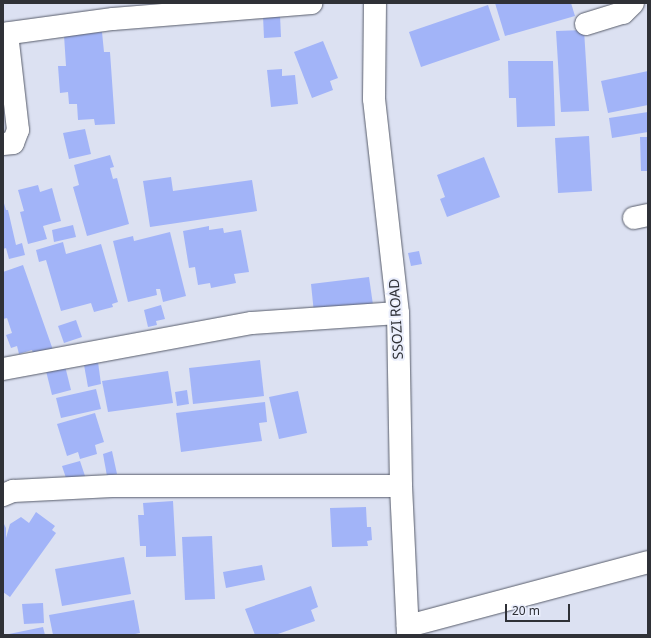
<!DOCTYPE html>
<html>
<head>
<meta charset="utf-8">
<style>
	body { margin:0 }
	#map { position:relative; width:651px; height:638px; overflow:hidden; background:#dce1f2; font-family:"Noto Sans",sans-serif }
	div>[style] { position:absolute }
	.building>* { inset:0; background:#a2b4f8 }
	.roads { filter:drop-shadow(0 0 1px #585d6b) drop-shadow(0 0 1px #585d6b) }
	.minor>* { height:22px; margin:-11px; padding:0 11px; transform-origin:11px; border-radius:11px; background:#fff }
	span { translate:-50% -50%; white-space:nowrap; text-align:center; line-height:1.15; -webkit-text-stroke:4px #eaeefc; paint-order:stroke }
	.street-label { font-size:14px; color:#2f3137 }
	.frame { position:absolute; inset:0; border:4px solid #2f3137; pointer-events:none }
	.scale { position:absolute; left:505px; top:604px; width:65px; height:18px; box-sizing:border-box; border:2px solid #2f3137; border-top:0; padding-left:5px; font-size:12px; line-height:14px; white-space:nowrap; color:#2f3137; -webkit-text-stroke:3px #eaeefc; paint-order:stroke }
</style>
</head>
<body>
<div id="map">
	<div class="building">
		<div style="clip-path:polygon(495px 3px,571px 3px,575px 16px,505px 36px)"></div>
		<div style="clip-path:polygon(488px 5px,500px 40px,421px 67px,409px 32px)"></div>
		<div style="clip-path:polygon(280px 15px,281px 37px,264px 38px,263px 16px)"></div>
		<div style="clip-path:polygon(584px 30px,589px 111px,561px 112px,556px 31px)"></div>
		<div style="clip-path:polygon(102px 32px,104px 52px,110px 52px,115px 124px,95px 125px,94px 119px,78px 120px,77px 104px,69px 104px,68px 92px,60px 93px,58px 66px,66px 66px,64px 35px)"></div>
		<div style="clip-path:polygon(323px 41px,338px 78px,330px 81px,333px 90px,312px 98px,294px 52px)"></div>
		<div style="clip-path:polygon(508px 61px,553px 61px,555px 126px,517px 127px,516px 98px,509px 98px)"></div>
		<div style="clip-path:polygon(282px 69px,282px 76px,295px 75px,298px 104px,271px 107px,267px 70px)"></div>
		<div style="clip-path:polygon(648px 71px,648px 105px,608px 113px,601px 81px)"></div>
		<div style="clip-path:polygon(648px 112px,648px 132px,612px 138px,609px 118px)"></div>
		<div style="clip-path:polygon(85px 129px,91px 154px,69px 159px,63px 133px)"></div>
		<div style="clip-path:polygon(589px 136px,592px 191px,558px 193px,555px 138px)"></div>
		<div style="clip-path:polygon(640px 137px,648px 137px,648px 171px,641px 171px)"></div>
		<div style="clip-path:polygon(110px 155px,114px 167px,110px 168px,113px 179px,117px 178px,129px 224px,87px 236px,73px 187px,79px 185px,74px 165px)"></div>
		<div style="clip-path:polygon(484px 157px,500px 197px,447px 217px,440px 199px,445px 197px,437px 175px)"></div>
		<div style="clip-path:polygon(171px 177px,173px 191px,252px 180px,257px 211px,150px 227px,143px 181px)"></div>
		<div style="clip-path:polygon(38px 185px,40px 192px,52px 188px,61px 221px,43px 226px,47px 239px,28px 244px,20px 212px,24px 211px,18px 190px)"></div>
		<div style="clip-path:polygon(3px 200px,6px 210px,8px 210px,16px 245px,22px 243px,25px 255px,9px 259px,6px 248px,3px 249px)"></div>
		<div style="clip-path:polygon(73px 225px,76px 237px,54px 242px,52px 230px)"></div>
		<div style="clip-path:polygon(209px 226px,209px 230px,223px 228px,224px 233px,241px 230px,249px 272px,234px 274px,236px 283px,211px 288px,210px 283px,198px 285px,195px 267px,189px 268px,183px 231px)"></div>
		<div style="clip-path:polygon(170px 232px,186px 296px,163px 302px,160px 289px,156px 289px,157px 295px,128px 302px,113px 241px,133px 236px,134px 241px)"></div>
		<div style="clip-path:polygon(63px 242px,66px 254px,101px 244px,118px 302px,112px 304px,113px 307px,94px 312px,91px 303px,61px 311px,46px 260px,39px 262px,36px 250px)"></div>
		<div style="clip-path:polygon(419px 251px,422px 264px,411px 266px,408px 253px)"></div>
		<div style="clip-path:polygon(23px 265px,53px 350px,34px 356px,32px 350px,19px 354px,17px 346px,11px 348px,6px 335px,12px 333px,7px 318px,3px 319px,3px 272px)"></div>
		<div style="clip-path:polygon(369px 277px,373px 305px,314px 313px,311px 284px)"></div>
		<div style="clip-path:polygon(161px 305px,165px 319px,156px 321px,157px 325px,148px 327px,144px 310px)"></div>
		<div style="clip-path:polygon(76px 320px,82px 337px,64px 343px,58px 326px)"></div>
		<div style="clip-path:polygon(260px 360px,264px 396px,193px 404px,189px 368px)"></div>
		<div style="clip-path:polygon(98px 362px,101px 384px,88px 387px,84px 365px)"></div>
		<div style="clip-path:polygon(65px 366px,71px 390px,52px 395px,46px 371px)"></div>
		<div style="clip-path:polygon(168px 371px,173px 403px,108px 412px,102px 381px)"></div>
		<div style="clip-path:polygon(96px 389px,101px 409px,61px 418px,56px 398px)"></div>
		<div style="clip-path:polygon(187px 390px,189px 404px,177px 406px,175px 392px)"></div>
		<div style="clip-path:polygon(298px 391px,307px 433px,279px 439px,269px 397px)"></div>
		<div style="clip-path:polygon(265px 402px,267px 422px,259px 423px,262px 441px,181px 452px,176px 413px)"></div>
		<div style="clip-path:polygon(95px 413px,104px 442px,95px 445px,97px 454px,80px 459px,78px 452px,67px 456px,57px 424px)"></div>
		<div style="clip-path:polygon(112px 451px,117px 474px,107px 476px,103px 454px)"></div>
		<div style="clip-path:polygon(80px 461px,86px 479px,68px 484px,62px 466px)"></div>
		<div style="clip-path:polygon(173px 501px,176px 556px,146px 557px,146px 546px,140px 546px,138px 515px,144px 515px,143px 503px)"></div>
		<div style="clip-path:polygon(366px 507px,367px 527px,371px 527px,372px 540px,367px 541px,368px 546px,332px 547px,330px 508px)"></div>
		<div style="clip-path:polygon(36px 512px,55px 526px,52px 530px,56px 533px,10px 597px,3px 592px,3px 522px,6px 528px,6px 538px,10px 524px,21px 517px,29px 523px)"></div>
		<div style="clip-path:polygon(212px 536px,215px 599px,185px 600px,182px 537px)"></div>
		<div style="clip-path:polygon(124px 557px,131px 594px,62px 606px,55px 569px)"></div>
		<div style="clip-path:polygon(262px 565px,265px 580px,226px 588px,223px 572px)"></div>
		<div style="clip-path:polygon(311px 586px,318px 607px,311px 610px,315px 621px,275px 635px,255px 635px,245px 609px)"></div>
		<div style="clip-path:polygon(134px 600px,140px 633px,130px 635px,53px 635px,49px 615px)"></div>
		<div style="clip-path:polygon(43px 603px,44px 623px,24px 624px,22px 604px)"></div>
		<div style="clip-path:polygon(43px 627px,45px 635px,9px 635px,9px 634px)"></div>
	</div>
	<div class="roads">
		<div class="minor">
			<div style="left:375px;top:3px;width:96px;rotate:90.6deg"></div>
			<div style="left:374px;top:99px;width:215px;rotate:83.6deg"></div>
			<div style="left:398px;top:313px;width:173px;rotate:89deg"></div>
			<div style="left:401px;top:486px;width:149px;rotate:87.3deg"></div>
			<div style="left:586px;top:24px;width:39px;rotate:-17deg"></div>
			<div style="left:623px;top:13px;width:14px;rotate:-45deg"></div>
			<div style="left:3px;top:34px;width:111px;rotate:-7.8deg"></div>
			<div style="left:113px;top:19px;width:199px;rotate:-4.6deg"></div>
			<div style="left:3px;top:144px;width:10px;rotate:-6deg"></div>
			<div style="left:13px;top:143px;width:14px;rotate:-69deg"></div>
			<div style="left:18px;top:130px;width:97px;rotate:-96.5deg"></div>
			<div style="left:634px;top:218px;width:14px;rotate:-12deg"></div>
			<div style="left:3px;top:369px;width:253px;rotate:-10.5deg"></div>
			<div style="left:252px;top:323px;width:146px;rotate:-3.9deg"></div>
			<div style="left:3px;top:495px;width:11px;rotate:-22deg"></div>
			<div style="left:13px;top:491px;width:99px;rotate:-2.9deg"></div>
			<div style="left:112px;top:486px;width:289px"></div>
			<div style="left:408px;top:626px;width:248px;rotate:-14.9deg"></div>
		</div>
	</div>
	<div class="street-label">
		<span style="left:396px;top:319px;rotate:-93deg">SSOZI ROAD</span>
	</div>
	<div class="frame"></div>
	<div class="scale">20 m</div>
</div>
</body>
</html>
